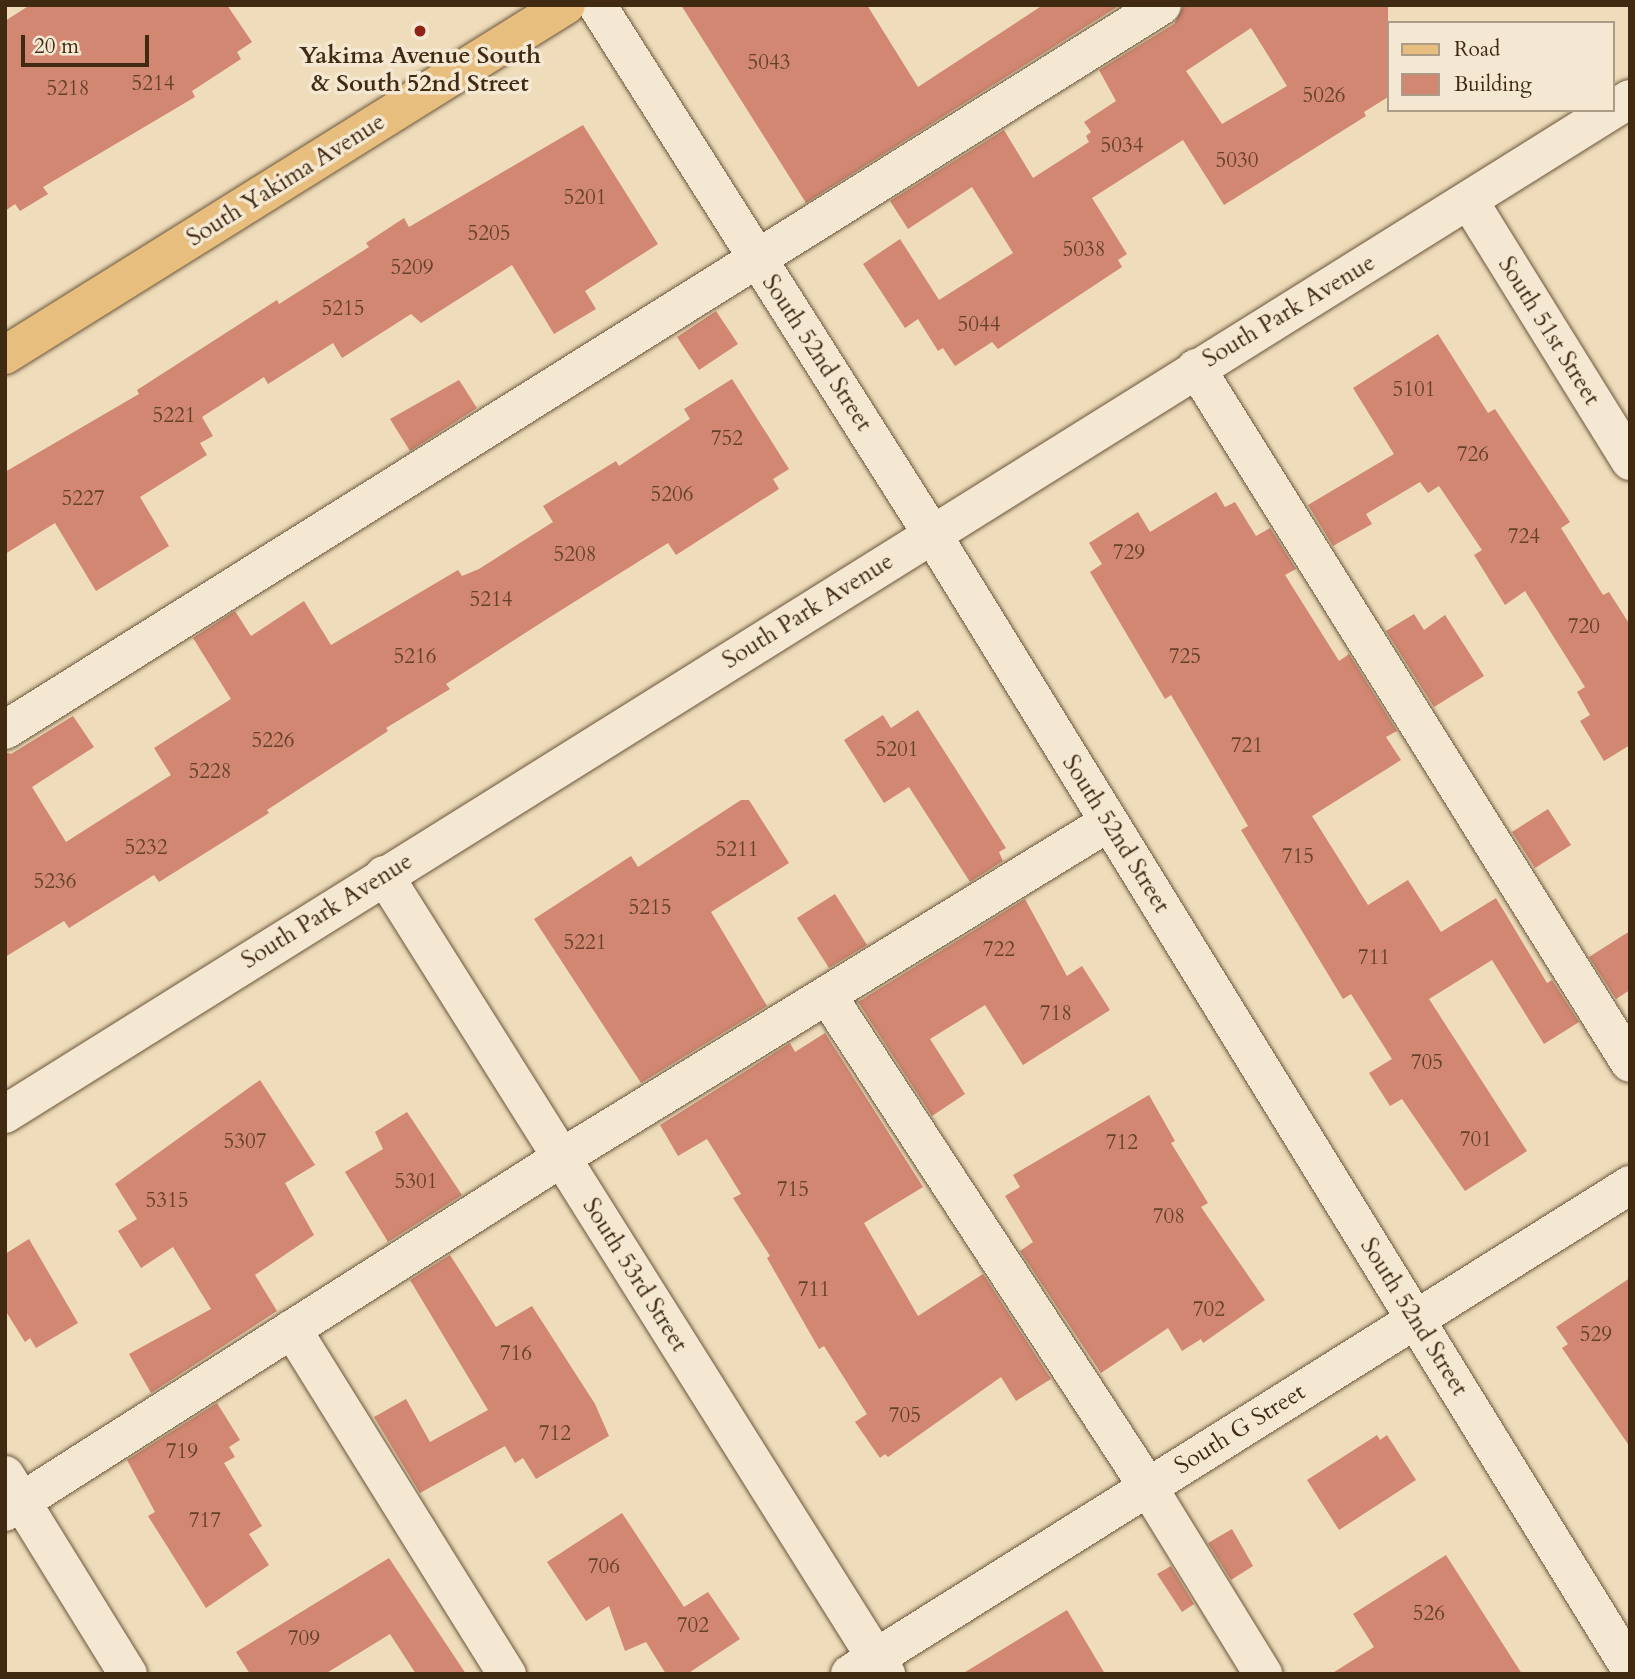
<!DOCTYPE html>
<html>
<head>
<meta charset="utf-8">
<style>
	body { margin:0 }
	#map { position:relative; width:1635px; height:1679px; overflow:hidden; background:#eedcba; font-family:Cardo,serif }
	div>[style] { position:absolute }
	.building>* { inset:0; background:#d18771 }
	.roads { filter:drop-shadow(0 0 2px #6c563c) drop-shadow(0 0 2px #6c563c) }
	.minor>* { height:38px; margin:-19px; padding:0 19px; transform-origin:19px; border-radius:19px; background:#f4e8d2 }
	.major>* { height:38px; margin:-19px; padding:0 19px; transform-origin:19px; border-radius:19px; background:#e7be7d }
	.dots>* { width:19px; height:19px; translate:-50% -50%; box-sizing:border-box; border:4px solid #f4e8d2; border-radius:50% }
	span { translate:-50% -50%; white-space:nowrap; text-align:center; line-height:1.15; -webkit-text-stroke:7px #f4e8d2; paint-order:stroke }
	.number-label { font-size:21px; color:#65412a }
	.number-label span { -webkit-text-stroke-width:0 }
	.poi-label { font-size:24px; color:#412a12; font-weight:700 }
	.street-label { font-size:24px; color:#412a12 }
	.frame { position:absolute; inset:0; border:7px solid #412a12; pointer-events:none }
	.legend { position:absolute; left:1387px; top:21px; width:228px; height:91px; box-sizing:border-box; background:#f4e8d2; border:2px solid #ac9c85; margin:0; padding:9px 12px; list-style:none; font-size:21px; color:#412a12 }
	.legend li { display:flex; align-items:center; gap:14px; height:35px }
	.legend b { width:35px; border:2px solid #ac9c85 }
	.scale { position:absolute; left:21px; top:35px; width:128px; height:32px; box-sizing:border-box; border:4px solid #412a12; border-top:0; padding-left:9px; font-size:21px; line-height:24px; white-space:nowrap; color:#412a12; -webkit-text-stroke:5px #f4e8d2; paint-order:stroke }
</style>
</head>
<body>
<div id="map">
	<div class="building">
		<div style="clip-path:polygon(30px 5px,227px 5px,252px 42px,237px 52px,241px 59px,192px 91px,195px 97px,43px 187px,48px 194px,20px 211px,15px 204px,5px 211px,5px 21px)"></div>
		<div style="clip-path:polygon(681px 5px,867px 5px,918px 87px,1043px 5px,1120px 5px,806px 203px)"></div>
		<div style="clip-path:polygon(evenodd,1184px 5px,1388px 5px,1388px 97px,1364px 112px,1366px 116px,1224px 205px,1183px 140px,1092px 198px,1127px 254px,1118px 260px,1122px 267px,998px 349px,992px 342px,955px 366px,943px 348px,938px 351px,918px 319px,905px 328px,863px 264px,900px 239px,939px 300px,1013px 253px,972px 187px,908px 229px,890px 201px,1004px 130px,1033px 178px,1089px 142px,1086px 136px,1091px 132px,1084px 122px,1116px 101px,1099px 70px,1174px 24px,1184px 5px,1251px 28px,1287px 86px,1222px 124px,1186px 71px,1251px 28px)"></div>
		<div style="clip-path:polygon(583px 125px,658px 244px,585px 291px,596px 309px,554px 334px,512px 265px,421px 323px,411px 314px,342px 358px,333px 343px,268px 384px,264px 377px,202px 417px,213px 436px,200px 443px,207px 455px,140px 497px,169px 546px,96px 591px,55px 523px,5px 554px,5px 472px,139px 394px,137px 390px,277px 300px,279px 304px,369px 247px,366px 243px,404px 218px,409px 227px)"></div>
		<div style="clip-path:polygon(716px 311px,738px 344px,699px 370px,677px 337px)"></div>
		<div style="clip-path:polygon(1438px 334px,1488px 413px,1495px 409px,1570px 522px,1561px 528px,1603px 595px,1609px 592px,1630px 625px,1630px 745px,1604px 761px,1580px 721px,1590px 715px,1577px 692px,1585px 687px,1525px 591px,1505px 605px,1474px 555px,1482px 550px,1439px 486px,1428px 493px,1420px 482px,1366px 514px,1372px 524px,1333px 546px,1308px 505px,1394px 454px,1353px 388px)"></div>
		<div style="clip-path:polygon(732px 379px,789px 469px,773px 479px,779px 489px,676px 555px,668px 543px,547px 619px,446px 684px,450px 689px,386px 728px,388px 731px,267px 810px,269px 813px,159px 882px,154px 875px,69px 928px,64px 921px,5px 957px,5px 752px,11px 754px,73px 716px,94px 747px,32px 787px,66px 842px,171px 775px,154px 748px,231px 699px,193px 638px,235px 611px,251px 636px,304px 601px,331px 645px,458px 570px,462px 576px,479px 569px,553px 522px,543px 506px,616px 461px,619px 466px,690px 419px,684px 409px)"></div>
		<div style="clip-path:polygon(459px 380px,477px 408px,410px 451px,390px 419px)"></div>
		<div style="clip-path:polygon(1216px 492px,1225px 507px,1235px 502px,1256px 536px,1270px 528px,1296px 569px,1285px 575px,1339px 661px,1349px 654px,1397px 731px,1386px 737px,1401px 760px,1312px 816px,1368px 905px,1408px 880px,1441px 932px,1496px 898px,1547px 983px,1552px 980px,1579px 1022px,1544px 1044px,1492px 960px,1429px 999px,1527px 1151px,1465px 1191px,1402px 1099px,1390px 1106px,1369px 1073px,1392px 1059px,1351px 994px,1343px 999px,1241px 830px,1248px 826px,1171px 695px,1165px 699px,1090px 572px,1102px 564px,1089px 543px,1138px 512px,1150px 532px)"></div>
		<div style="clip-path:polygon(1414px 614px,1424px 630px,1445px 615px,1484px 676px,1434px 707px,1386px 631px)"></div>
		<div style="clip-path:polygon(918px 710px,1006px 848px,999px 852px,1003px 861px,970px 882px,909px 787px,884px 803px,844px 740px,883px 715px,891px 728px)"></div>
		<div style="clip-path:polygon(741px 800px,749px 800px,789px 863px,711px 912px,767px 1006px,641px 1083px,534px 919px,631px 856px,638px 867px)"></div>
		<div style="clip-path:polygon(1548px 809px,1571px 845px,1535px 868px,1512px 832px)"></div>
		<div style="clip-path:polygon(835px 894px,867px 945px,829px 968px,797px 918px)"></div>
		<div style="clip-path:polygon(1025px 899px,1067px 976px,1082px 966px,1110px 1010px,1023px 1065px,985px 1005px,930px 1039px,965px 1094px,932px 1116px,858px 1002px)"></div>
		<div style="clip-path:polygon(1630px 931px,1630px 990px,1616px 999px,1589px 957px)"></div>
		<div style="clip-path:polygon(825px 1033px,923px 1187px,864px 1223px,918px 1316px,983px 1274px,1051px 1379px,1016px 1401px,1001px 1377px,888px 1457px,885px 1454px,880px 1458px,855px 1422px,867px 1414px,824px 1346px,819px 1349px,767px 1258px,770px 1256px,733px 1198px,741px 1194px,707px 1139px,678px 1156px,660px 1125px,790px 1043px,795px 1052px)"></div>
		<div style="clip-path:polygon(260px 1080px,315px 1165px,285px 1183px,314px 1235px,255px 1275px,277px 1311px,151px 1393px,129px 1354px,211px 1309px,173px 1247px,141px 1268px,118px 1231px,137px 1219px,115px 1184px)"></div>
		<div style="clip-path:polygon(1149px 1095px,1175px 1141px,1171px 1143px,1208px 1203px,1201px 1207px,1265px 1300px,1203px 1343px,1201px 1339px,1182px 1351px,1168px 1328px,1101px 1373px,1020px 1251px,1033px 1242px,1005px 1196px,1020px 1187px,1013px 1175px)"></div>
		<div style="clip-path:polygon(407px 1112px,462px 1195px,388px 1242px,345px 1172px,383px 1149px,375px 1132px)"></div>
		<div style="clip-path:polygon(29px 1239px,78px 1323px,36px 1348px,30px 1338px,25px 1342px,5px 1310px,5px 1254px)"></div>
		<div style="clip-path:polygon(450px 1255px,496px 1327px,532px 1306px,595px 1404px,609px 1436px,536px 1479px,523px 1458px,515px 1463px,505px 1446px,420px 1493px,374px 1417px,406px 1399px,430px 1442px,488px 1410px,410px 1280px)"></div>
		<div style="clip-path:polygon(1630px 1278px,1630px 1447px,1562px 1348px,1568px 1344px,1556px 1327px)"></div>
		<div style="clip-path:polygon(217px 1403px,240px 1440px,229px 1447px,235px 1457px,224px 1463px,262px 1526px,249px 1534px,269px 1565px,206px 1608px,148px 1516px,155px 1512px,127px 1460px)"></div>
		<div style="clip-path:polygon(1377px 1435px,1380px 1440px,1387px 1435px,1416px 1480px,1339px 1530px,1307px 1480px)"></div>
		<div style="clip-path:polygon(622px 1513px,684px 1607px,708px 1592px,740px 1639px,687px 1674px,666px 1674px,646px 1642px,625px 1651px,609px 1606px,586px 1621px,547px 1562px)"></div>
		<div style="clip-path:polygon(1232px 1529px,1253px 1566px,1231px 1580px,1208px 1543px)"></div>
		<div style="clip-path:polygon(1446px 1555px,1522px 1674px,1331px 1674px,1374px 1647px,1353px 1614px)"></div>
		<div style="clip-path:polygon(389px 1558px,466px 1674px,416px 1674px,390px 1634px,325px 1674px,250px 1674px,236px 1652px)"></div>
		<div style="clip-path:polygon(1171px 1566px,1194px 1604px,1182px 1612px,1157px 1574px)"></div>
		<div style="clip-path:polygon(1067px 1610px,1105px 1674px,962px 1674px)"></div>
	</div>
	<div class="roads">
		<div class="minor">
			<div style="left:597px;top:5px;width:626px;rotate:57.66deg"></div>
			<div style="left:932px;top:534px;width:1332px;rotate:58.39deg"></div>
			<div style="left:1469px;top:201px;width:306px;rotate:58.2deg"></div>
			<div style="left:1196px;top:368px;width:819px;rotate:58.02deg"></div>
			<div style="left:5px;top:730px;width:1365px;rotate:-32.07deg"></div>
			<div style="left:384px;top:875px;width:944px;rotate:57.86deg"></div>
			<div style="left:827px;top:995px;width:587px;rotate:56.88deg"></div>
			<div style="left:1148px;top:1487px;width:220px;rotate:58.4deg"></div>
			<div style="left:5px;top:1114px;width:1916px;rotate:-31.99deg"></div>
			<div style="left:292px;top:1329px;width:407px;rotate:58.1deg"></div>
			<div style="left:5px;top:1475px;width:234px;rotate:58.3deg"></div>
			<div style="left:5px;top:1512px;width:659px;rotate:-32.48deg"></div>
			<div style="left:561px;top:1158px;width:643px;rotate:-31.51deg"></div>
			<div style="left:850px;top:1674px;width:921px;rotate:-32.08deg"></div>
		</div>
		<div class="major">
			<div style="left:5px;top:355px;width:661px;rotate:-31.96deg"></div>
		</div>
	</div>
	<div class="dots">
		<div style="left:420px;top:31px;background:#8f2418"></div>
	</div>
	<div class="number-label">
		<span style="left:769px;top:63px">5043</span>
		<span style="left:153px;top:84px">5214</span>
		<span style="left:68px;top:89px">5218</span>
		<span style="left:1324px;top:96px">5026</span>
		<span style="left:1122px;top:146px">5034</span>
		<span style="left:1237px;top:161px">5030</span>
		<span style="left:585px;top:198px">5201</span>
		<span style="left:489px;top:234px">5205</span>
		<span style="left:1084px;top:250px">5038</span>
		<span style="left:412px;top:268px">5209</span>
		<span style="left:343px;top:309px">5215</span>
		<span style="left:979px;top:325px">5044</span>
		<span style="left:1414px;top:390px">5101</span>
		<span style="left:174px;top:416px">5221</span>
		<span style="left:727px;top:439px">752</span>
		<span style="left:1473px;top:455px">726</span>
		<span style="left:672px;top:495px">5206</span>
		<span style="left:83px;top:499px">5227</span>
		<span style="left:1524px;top:537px">724</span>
		<span style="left:1129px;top:553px">729</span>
		<span style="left:575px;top:555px">5208</span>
		<span style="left:491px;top:600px">5214</span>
		<span style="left:1584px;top:627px">720</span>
		<span style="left:415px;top:657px">5216</span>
		<span style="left:1185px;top:657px">725</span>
		<span style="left:273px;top:741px">5226</span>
		<span style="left:1247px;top:746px">721</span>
		<span style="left:897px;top:750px">5201</span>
		<span style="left:210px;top:772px">5228</span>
		<span style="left:146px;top:848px">5232</span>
		<span style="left:737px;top:850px">5211</span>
		<span style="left:1298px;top:857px">715</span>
		<span style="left:55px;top:882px">5236</span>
		<span style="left:650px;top:908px">5215</span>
		<span style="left:585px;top:943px">5221</span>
		<span style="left:999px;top:950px">722</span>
		<span style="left:1374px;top:958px">711</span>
		<span style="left:1056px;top:1014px">718</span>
		<span style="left:1427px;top:1063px">705</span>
		<span style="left:1476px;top:1140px">701</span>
		<span style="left:245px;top:1142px">5307</span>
		<span style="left:1122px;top:1143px">712</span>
		<span style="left:416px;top:1182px">5301</span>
		<span style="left:793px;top:1190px">715</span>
		<span style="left:167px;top:1201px">5315</span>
		<span style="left:1169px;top:1217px">708</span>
		<span style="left:814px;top:1290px">711</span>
		<span style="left:1209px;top:1310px">702</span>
		<span style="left:1596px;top:1335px">529</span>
		<span style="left:516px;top:1354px">716</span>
		<span style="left:905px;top:1416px">705</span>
		<span style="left:555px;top:1434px">712</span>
		<span style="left:182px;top:1452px">719</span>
		<span style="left:205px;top:1521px">717</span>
		<span style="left:604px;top:1567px">706</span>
		<span style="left:1429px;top:1614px">526</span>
		<span style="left:693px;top:1626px">702</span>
		<span style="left:304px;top:1639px">709</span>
	</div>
	<div class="poi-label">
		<span style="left:420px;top:70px">Yakima Avenue South<br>&amp; South 52nd Street</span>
	</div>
	<div class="street-label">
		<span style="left:286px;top:180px;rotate:-32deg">South Yakima Avenue</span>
		<span style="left:1289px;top:311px;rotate:-31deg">South Park Avenue</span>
		<span style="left:1549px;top:331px;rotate:58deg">South 51st Street</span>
		<span style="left:817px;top:353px;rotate:57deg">South 52nd Street</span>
		<span style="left:808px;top:611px;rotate:-32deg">South Park Avenue</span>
		<span style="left:1116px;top:834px;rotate:58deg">South 52nd Street</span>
		<span style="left:327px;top:911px;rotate:-32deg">South Park Avenue</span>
		<span style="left:635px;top:1275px;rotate:58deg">South 53rd Street</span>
		<span style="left:1414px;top:1317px;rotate:58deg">South 52nd Street</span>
		<span style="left:1240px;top:1429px;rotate:-32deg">South G Street</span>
	</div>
	<div class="frame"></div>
	<ul class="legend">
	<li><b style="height:9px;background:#e7be7d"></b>Road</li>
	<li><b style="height:19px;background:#d18771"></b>Building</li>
	</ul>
	<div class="scale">20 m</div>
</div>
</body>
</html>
